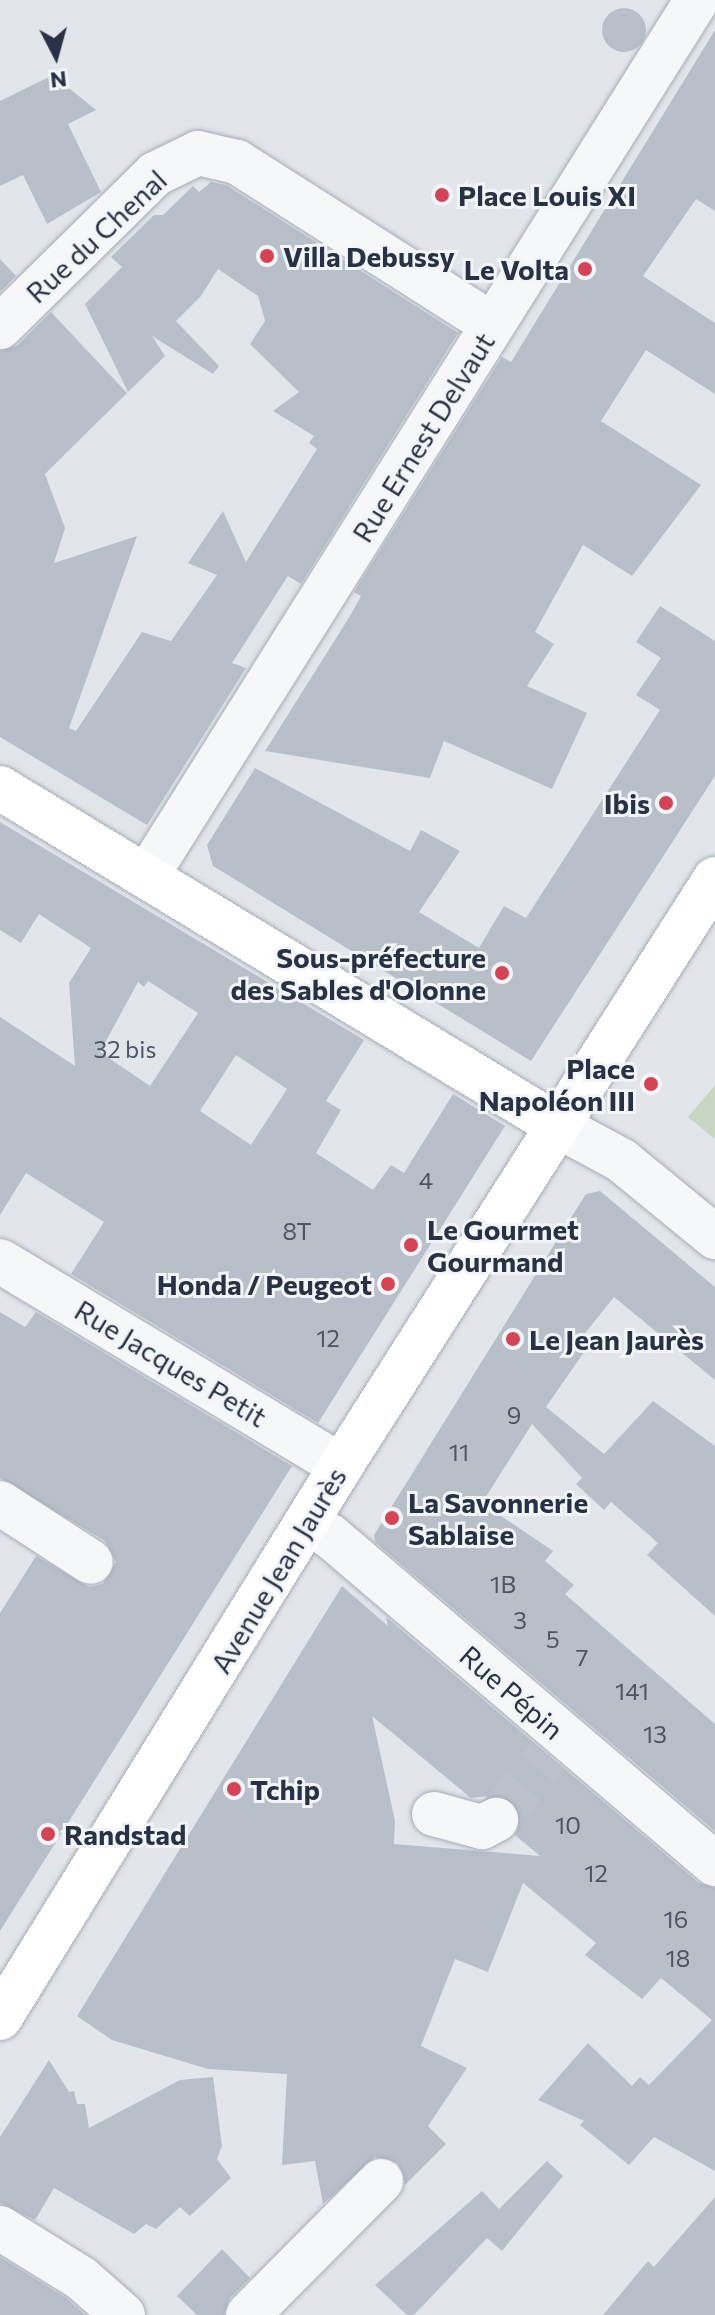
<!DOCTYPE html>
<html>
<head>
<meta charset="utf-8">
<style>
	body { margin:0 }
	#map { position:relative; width:715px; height:2315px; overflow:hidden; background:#e2e6eb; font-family:Commissioner,sans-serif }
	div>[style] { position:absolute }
	.green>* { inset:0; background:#c7d6c3 }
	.building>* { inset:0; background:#b9bfc9 }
	.round { border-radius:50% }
	.minor-tunnel>* { height:44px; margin-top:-22px; transform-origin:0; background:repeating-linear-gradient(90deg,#bdc2ca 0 44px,transparent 0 66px) }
	.roads { filter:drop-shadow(0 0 2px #a7acb6) drop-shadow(0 0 2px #a7acb6) }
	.minor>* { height:44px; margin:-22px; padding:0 22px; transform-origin:22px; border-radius:22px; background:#f6f7f9 }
	.major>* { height:44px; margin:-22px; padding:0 22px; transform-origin:22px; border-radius:22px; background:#fff }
	.dots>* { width:22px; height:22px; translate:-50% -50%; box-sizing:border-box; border:4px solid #f2f5f8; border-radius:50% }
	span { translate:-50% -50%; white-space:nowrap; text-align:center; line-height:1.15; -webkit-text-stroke:6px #f2f5f8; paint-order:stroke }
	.number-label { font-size:24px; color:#4d5565 }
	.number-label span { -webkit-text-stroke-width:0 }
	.poi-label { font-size:28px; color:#293244; font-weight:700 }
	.left { translate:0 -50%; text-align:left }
	.right { translate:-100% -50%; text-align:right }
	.street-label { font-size:28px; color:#293244 }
	.north { position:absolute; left:16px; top:16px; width:80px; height:80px; -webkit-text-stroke:6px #f2f5f8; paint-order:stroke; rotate:174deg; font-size:22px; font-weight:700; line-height:32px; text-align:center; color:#293244 }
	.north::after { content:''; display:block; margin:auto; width:28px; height:36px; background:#293244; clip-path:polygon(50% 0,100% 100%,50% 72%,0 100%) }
</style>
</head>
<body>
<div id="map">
	<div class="green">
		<div style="clip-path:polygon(715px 1085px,715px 1139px,688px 1117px)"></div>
	</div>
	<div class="building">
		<div class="round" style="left:602px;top:8px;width:44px;height:44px"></div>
		<div style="clip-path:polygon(715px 30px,715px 211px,696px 199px,643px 276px,715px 323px,715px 394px,646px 350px,601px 421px,701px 485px,632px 576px,583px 545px,535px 632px,554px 644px,527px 686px,587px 713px,552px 789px,444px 741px,430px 778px,265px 751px,350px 616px,361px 596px,354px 592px,502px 357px,511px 362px)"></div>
		<div style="clip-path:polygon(53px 75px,96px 110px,68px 124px,101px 192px,47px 224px,23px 175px,0 186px,0 101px)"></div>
		<div style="clip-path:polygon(211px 182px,226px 185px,458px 333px,301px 584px,288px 576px,232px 663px,246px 668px,147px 825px,0 737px,0 351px,18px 345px,51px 312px,127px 393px,45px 474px,65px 528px,54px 563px,137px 536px,69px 728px,76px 731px,142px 632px,171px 641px,217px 575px,188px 563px,223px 511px,246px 562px,317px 449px,309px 443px,314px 436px,273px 411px,299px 392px,250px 344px,265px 321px,258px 296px,218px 269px,201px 296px,176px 321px,219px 366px,213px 374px,152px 336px,165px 356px,128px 392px,85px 304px,122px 267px,111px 257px,154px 215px,163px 215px,193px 186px,199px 192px)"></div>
		<div style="clip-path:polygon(0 259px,16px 276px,0 292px)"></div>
		<div style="clip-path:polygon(660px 606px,715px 641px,715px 776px,531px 1061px,213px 866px,207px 845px,255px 768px,410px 851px,421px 830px,460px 851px,419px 912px,479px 948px,504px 906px,526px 918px,660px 710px,636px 695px,661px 658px,636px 642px)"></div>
		<div style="clip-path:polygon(evenodd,0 822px,364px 1040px,326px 1101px,341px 1110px,316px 1153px,373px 1190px,391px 1165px,404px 1173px,453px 1094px,505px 1126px,318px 1423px,71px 1274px,104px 1222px,26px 1173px,0 1215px,0 1017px,75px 1066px,69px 983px,91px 948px,39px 914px,21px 943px,0 930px,0 822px,148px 981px,198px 1013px,150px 1086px,100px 1052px,138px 982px,144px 987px,148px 981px,0 822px,236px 1055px,287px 1089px,251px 1145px,200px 1111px,236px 1055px)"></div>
		<div style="clip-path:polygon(600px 1191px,715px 1287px,715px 1380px,614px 1297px,575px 1346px,584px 1352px,546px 1407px,604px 1454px,653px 1401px,715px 1446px,715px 1616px,647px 1555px,658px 1543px,611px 1502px,604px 1510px,576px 1484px,582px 1478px,532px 1424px,482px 1503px,553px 1551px,545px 1561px,574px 1585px,565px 1594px,715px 1724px,715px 1831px,375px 1542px,374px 1535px,572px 1216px,586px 1194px)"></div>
		<div style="clip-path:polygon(0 1312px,25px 1327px,36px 1312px,292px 1466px,0 1931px,0 1613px,36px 1556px,89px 1587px,103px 1584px,116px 1562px,105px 1541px,0 1478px)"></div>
		<div style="clip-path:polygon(evenodd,342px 1586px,388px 1626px,386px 1617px,699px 1883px,715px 1888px,715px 2171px,654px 2137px,629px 2165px,580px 2125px,584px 2121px,538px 2100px,588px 2043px,632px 2086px,640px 2077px,649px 2085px,712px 2020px,661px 1978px,642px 1999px,585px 1955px,596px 1943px,523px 1883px,488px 1972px,455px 1959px,421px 2046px,467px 2068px,428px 2126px,446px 2144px,405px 2185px,398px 2163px,375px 2157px,323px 2204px,315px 2161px,282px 2165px,287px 2074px,208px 2069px,112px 2040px,77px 2016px,342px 1586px,372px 1716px,471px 1798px,497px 1795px,510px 1800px,521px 1821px,515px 1835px,540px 1856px,394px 1844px,395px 1821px,372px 1716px)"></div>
		<div style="clip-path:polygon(49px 2060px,69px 2092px,74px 2091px,77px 2104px,85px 2104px,89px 2128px,180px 2080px,213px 2077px,222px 2146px,217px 2159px,231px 2178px,190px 2216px,180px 2207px,156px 2229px,146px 2224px,134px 2234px,54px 2188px,35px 2220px,0 2203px,0 2137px)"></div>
		<div style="clip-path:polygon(547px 2161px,563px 2176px,502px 2251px,487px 2238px,414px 2315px,407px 2315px,375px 2285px,482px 2191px,499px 2209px)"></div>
		<div style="clip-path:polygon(715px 2197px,715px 2315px,603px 2315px,648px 2261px,654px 2267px)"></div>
		<div style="clip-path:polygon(222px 2249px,250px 2278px,230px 2298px,224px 2315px,197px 2315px,177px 2296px)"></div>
		<div style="clip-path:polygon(0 2257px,66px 2298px,85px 2315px,0 2315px)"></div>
	</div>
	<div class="minor-tunnel">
		<div style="left:496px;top:1820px;width:82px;rotate:-50.9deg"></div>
	</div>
	<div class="roads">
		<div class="minor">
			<div style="left:0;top:327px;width:218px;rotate:-44.6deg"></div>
			<div style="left:155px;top:174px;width:48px;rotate:-26deg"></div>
			<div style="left:198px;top:153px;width:40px;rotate:13deg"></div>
			<div style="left:237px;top:162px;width:303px;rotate:32.5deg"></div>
			<div style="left:148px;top:874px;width:1032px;rotate:-57.87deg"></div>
			<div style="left:558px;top:1126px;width:72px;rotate:28.4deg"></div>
			<div style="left:621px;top:1160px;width:122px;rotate:39.3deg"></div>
			<div style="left:0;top:1261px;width:398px;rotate:31deg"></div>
			<div style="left:0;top:1503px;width:108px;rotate:33deg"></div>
			<div style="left:308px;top:1523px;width:26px;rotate:31deg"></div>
			<div style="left:330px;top:1536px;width:506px;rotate:40.43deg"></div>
			<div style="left:434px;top:1814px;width:50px;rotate:15.2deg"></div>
			<div style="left:482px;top:1827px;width:16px;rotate:-27deg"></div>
			<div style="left:0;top:2228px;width:95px;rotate:31.7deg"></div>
			<div style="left:81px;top:2278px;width:56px;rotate:41.4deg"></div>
			<div style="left:248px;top:2315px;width:189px;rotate:-45.2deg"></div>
		</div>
		<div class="major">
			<div style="left:0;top:788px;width:652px;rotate:31.2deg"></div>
			<div style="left:0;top:2018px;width:649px;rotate:-58.29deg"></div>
			<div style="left:341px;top:1466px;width:696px;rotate:-57.5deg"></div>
		</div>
	</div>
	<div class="dots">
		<div style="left:442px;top:195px;background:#d54354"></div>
		<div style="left:267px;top:256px;background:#d54354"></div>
		<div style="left:585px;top:269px;background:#d54354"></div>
		<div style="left:666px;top:803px;background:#d54354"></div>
		<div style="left:502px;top:973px;background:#d54354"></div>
		<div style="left:651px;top:1084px;background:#d54354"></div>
		<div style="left:411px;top:1245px;background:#d54354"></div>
		<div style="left:388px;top:1284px;background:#d54354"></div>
		<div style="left:513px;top:1339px;background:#d54354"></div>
		<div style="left:392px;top:1518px;background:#d54354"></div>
		<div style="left:234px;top:1789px;background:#d54354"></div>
		<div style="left:48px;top:1834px;background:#d54354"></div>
	</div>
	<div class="number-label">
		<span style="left:125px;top:1049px">32 bis</span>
		<span style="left:426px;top:1180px">4</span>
		<span style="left:297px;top:1231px">8T</span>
		<span style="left:328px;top:1338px">12</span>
		<span style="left:514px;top:1415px">9</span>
		<span style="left:459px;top:1452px">11</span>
		<span style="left:503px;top:1584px">1B</span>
		<span style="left:520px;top:1620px">3</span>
		<span style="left:553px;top:1639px">5</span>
		<span style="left:582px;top:1657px">7</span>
		<span style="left:632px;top:1691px">141</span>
		<span style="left:655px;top:1734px">13</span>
		<span style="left:568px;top:1825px">10</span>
		<span style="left:596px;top:1873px">12</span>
		<span style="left:676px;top:1919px">16</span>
		<span style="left:678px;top:1958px">18</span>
	</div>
	<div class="poi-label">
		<span class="left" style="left:458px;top:195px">Place Louis XI</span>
		<span class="left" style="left:283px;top:256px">Villa Debussy</span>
		<span class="right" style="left:569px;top:269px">Le Volta</span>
		<span class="right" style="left:650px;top:803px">Ibis</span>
		<span class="right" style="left:486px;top:973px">Sous-préfecture<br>des Sables d'Olonne</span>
		<span class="right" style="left:635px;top:1084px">Place<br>Napoléon III</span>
		<span class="left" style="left:427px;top:1245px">Le Gourmet<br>Gourmand</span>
		<span class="right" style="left:372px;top:1284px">Honda / Peugeot</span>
		<span class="left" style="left:529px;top:1339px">Le Jean Jaurès</span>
		<span class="left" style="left:408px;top:1518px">La Savonnerie<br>Sablaise</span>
		<span class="left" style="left:250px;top:1789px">Tchip</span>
		<span class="left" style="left:64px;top:1834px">Randstad</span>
	</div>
	<div class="street-label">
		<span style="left:96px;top:236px;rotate:-43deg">Rue du Chenal</span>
		<span style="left:423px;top:437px;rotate:-58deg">Rue Ernest Delvaut</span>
		<span style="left:171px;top:1363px;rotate:31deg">Rue Jacques Petit</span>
		<span style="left:278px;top:1570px;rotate:-59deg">Avenue Jean Jaurès</span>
		<span style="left:512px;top:1692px;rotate:41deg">Rue Pépin</span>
	</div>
	<div class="north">N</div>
</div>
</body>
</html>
